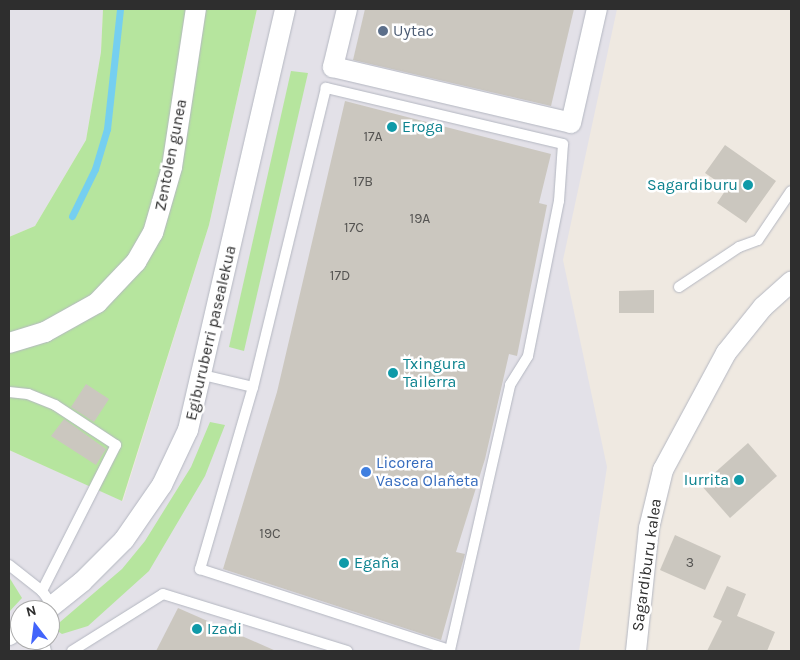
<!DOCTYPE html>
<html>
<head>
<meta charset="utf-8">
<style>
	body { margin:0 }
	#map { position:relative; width:800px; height:660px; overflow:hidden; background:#efe9e1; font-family:Karla,sans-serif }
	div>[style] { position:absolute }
	.industrial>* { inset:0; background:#e3e1e8 }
	.green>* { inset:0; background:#b6e59e }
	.stream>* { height:7px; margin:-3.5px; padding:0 3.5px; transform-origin:3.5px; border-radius:3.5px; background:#75cff0 }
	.building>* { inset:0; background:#cbc7bf }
	.roads { filter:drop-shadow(0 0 1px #b4b7c1) drop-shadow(0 0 1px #b4b7c1) }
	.lane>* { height:10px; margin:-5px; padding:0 5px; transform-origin:5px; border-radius:5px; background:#fff }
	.street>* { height:20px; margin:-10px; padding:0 10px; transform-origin:10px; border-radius:10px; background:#fff }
	.dots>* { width:14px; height:14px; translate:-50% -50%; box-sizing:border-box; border:2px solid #fff; border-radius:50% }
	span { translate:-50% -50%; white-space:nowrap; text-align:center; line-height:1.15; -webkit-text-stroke:5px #fff; paint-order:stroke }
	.number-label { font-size:14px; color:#555452 }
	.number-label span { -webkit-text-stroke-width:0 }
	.service-label { font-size:16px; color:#4e5e75 }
	.left { translate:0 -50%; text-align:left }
	.culture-label { font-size:16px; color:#0d838f }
	.right { translate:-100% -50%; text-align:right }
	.street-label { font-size:16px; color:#2e2e2e }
	.shop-label { font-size:16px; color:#366cbe }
	.frame { position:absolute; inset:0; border:10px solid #2e2e2e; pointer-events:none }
	.north { position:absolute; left:10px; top:600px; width:50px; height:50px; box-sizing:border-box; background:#fff; border:1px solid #ababab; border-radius:50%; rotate:345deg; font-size:14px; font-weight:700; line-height:20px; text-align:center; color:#2e2e2e }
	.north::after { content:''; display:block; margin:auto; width:18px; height:22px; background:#4264fb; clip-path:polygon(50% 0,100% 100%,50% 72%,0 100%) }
</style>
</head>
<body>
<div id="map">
	<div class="industrial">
		<div style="clip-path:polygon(9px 9px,103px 9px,101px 52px,86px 140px,35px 226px,9px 237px)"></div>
		<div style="clip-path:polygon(evenodd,257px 9px,617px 9px,563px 260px,607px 467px,579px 651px,9px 651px,9px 450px,123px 501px,209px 225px,257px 9px,20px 610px,50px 610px,50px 640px,20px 640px,20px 610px)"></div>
	</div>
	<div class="green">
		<div style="clip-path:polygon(103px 9px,257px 9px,209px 225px,122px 501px,9px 450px,9px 237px,35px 226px,86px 140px,101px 52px)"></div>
		<div style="clip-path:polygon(291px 71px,308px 73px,244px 351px,229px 347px)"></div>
		<div style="clip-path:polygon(210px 422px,225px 425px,205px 476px,149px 571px,88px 626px,62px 634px,53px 628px,122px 569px,145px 541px,191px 467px)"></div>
		<div style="clip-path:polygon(9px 577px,22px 598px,9px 612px)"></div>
	</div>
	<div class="stream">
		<div style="left:72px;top:216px;width:52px;rotate:-63.9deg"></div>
		<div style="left:95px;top:169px;width:42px;rotate:-73.3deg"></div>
		<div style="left:107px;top:129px;width:121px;rotate:-83.8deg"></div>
	</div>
	<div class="building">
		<div style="clip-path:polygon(365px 9px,574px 9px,551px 106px,353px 60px)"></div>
		<div style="clip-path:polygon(345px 101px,551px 154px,539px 203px,547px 205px,517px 356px,509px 354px,485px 459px,456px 552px,465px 554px,441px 640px,223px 569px,277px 392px)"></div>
		<div style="clip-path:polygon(725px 145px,776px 181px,746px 223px,717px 203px,727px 188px,705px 173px)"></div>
		<div style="clip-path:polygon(654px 290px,654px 313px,619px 313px,619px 291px)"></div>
		<div style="clip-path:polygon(86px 384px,109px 399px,94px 422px,71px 407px)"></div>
		<div style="clip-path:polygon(64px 419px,106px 449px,96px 465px,51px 436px)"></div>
		<div style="clip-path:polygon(748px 443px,777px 476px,730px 518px,701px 485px)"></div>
		<div style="clip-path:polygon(675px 535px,721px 556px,705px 590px,660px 570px)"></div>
		<div style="clip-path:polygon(727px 586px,746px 594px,737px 616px,775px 632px,767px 651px,707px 651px,722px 621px,713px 617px)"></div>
		<div style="clip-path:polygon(178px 608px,276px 651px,156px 651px)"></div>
	</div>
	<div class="roads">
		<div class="lane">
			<div style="left:679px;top:287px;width:72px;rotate:-33.7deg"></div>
			<div style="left:739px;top:247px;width:20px;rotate:-20deg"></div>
			<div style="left:758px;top:240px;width:59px;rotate:-56deg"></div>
			<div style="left:203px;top:375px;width:51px;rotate:13.5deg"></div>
			<div style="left:253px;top:387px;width:190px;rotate:106.2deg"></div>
			<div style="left:200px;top:569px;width:263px;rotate:18deg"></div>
			<div style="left:450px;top:650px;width:272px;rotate:-77.2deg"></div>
			<div style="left:510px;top:385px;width:34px;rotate:-58deg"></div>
			<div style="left:528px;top:356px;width:158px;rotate:-78.7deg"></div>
			<div style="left:559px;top:201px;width:57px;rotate:-86deg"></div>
			<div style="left:563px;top:144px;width:244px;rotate:-166.7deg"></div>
			<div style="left:326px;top:88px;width:308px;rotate:103.7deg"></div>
			<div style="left:9px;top:392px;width:19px;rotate:6deg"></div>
			<div style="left:28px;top:394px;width:29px;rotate:22deg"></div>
			<div style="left:55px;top:405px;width:73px;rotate:33.3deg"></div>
			<div style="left:116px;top:445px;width:164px;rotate:116.9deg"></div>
			<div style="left:9px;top:565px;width:42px;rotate:38.2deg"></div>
			<div style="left:42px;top:591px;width:19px;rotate:54deg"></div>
			<div style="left:43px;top:640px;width:11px;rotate:75deg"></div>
			<div style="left:72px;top:651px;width:107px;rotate:-32.1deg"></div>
			<div style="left:163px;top:594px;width:193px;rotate:17.2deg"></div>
		</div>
		<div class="street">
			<div style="left:347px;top:9px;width:60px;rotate:103.6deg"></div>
			<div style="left:333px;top:67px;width:244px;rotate:13.2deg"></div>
			<div style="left:571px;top:123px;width:117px;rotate:-77.2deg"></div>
			<div style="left:9px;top:343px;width:38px;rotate:-17deg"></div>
			<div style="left:45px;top:332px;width:60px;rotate:-29.1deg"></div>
			<div style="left:97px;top:303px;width:57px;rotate:-46.4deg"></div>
			<div style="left:136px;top:262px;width:34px;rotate:-60deg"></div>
			<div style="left:153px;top:233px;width:69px;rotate:-73.9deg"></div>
			<div style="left:172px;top:167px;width:160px;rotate:-81.4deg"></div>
			<div style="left:47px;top:610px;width:45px;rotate:-38.7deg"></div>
			<div style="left:82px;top:582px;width:59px;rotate:-45deg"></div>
			<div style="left:124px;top:540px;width:67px;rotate:-55.4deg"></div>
			<div style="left:162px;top:485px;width:61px;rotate:-64.7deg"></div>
			<div style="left:188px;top:430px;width:432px;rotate:-77deg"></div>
			<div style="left:9px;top:635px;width:13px;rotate:-32deg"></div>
			<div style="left:636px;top:651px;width:124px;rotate:-84deg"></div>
			<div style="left:649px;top:528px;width:60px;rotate:-76.4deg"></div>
			<div style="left:663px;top:470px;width:133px;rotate:-61.7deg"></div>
			<div style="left:726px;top:353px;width:59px;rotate:-51.2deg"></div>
			<div style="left:763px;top:307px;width:38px;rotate:-42deg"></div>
		</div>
	</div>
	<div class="dots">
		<div style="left:383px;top:31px;background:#5c6f8a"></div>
		<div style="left:392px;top:127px;background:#0f9aa8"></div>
		<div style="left:748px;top:185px;background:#0f9aa8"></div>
		<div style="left:393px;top:373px;background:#0f9aa8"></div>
		<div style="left:366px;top:472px;background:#3f7fe0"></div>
		<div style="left:739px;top:480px;background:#0f9aa8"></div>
		<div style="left:344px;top:563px;background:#0f9aa8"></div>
		<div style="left:197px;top:629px;background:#0f9aa8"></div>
	</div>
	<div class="number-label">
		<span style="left:373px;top:137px">17A</span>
		<span style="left:363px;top:182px">17B</span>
		<span style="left:420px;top:219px">19A</span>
		<span style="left:354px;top:228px">17C</span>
		<span style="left:340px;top:276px">17D</span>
		<span style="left:270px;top:534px">19C</span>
		<span style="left:690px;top:563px">3</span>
	</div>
	<div class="service-label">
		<span class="left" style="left:393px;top:31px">Uytac</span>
	</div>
	<div class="culture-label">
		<span class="left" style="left:402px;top:127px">Eroga</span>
		<span class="right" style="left:738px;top:185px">Sagardiburu</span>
		<span class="left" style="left:403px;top:373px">Txingura<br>Tailerra</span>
		<span class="right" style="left:729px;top:480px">Iurrita</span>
		<span class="left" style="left:354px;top:563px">Egaña</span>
		<span class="left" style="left:207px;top:629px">Izadi</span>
	</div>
	<div class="street-label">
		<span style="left:171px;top:155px;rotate:-79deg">Zentolen gunea</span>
		<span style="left:211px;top:333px;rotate:-77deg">Egiburuberri pasealekua</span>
		<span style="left:647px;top:565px;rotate:-82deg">Sagardiburu kalea</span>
	</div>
	<div class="shop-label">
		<span class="left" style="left:376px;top:472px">Licorera<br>Vasca Olañeta</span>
	</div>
	<div class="frame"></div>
	<div class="north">N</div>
</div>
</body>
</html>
